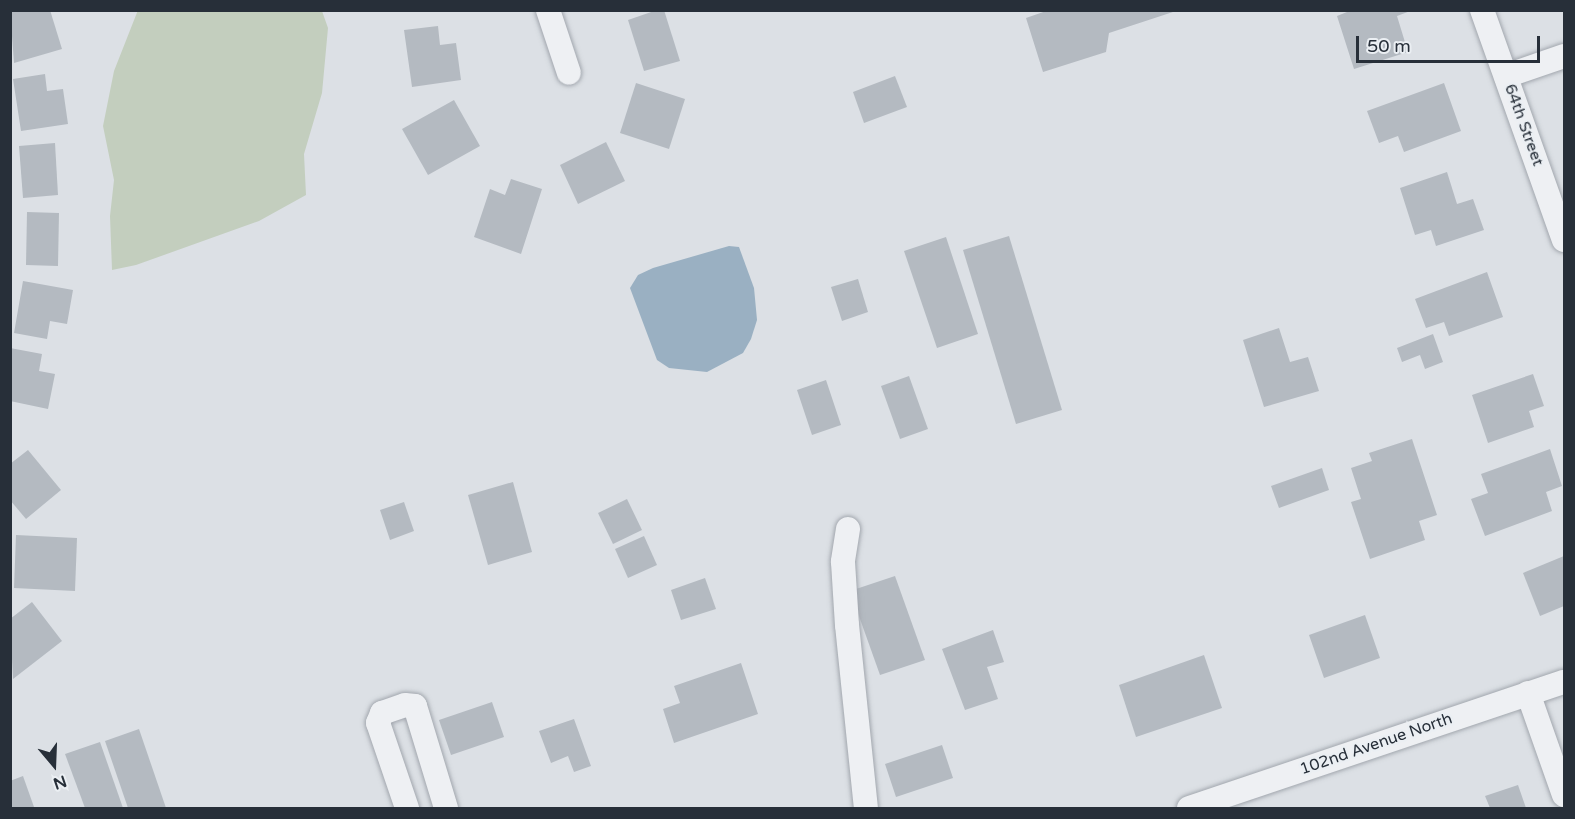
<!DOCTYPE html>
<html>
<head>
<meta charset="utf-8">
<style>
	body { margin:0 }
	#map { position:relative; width:1575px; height:819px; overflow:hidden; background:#dce0e5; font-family:"Varela Round",sans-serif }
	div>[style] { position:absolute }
	.green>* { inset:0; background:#c3cebe }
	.water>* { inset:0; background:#9ab0c2 }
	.building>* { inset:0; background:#b4bac1 }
	.roads { filter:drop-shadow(0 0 2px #a2a7ae) drop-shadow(0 0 2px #a2a7ae) }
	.minor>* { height:24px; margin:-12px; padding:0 12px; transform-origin:12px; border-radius:12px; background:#eef0f3 }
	span { translate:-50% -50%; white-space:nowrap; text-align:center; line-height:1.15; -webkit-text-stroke:5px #ebeff3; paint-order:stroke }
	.street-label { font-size:16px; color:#272f39 }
	.frame { position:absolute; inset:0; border:12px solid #272f39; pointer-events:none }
	.north { position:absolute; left:24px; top:735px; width:60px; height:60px; -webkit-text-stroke:4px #ebeff3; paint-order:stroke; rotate:161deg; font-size:16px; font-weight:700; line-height:24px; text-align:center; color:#272f39 }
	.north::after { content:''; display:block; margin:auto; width:21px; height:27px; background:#272f39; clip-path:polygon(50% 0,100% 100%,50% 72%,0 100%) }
	.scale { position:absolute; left:1356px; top:36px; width:184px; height:27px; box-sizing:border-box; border:3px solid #272f39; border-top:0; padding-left:8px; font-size:18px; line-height:21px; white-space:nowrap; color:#272f39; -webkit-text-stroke:4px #ebeff3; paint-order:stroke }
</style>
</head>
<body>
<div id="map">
	<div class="green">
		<div style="clip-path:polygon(138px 10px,322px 11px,328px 28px,322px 93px,304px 154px,306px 195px,259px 221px,136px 265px,112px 270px,110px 216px,114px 180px,103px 126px,114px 71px)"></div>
	</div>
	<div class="water">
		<div style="clip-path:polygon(729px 246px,739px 247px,754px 288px,757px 320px,751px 339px,743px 353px,707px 372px,669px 368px,657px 360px,630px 288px,638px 275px,653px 268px)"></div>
	</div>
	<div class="building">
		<div style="clip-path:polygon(10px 10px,50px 10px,62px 49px,14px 63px)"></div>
		<div style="clip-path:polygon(657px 10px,664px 10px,680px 61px,644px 71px,628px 20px)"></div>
		<div style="clip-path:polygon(1049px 10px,1176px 10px,1176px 11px,1109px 33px,1106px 52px,1043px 72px,1026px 18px)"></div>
		<div style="clip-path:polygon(1352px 10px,1413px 10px,1397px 16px,1408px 52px,1354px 69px,1337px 16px)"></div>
		<div style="clip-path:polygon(438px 26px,440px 45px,456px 43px,461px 80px,412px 87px,404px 30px)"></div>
		<div style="clip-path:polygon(45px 74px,47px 91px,63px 89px,68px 124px,21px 131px,13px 79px)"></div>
		<div style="clip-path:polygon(895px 76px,907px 107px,864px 123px,853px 92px)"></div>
		<div style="clip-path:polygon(636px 83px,685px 99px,669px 149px,620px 133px)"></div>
		<div style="clip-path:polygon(1444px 83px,1461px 131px,1404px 152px,1398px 136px,1379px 143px,1367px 111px)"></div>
		<div style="clip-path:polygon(454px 100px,480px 146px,428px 175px,402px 129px)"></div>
		<div style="clip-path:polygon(606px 142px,625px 181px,578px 204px,560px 165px)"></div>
		<div style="clip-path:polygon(55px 143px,58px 195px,23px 198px,19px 146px)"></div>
		<div style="clip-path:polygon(1447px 172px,1457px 204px,1473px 199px,1484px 230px,1436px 246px,1431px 230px,1415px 235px,1400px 188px)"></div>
		<div style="clip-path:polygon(511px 179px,542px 189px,521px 254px,474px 237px,490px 189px,505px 195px)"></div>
		<div style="clip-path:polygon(27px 212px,59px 213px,58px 266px,26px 265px)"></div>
		<div style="clip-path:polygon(1009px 236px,1062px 410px,1016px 424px,963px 250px)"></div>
		<div style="clip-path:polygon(946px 237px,978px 334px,937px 348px,904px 251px)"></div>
		<div style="clip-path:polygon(1487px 272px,1503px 317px,1449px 336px,1444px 322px,1426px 328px,1415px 299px)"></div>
		<div style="clip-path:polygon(858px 279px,868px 312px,842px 321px,831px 287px)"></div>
		<div style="clip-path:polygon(23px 281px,73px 290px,67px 324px,50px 321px,47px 339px,14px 333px)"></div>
		<div style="clip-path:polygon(1279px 328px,1290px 362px,1308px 357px,1319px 391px,1264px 407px,1243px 340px)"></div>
		<div style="clip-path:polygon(1433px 334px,1443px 362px,1425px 369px,1420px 355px,1402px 362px,1397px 348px)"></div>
		<div style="clip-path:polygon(10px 348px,42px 354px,39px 371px,55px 374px,48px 409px,10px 401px)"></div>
		<div style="clip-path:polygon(1533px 374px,1544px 406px,1529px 411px,1534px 427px,1488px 443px,1472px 395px)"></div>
		<div style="clip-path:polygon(909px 376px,928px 429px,900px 439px,881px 386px)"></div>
		<div style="clip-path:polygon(826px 380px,841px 425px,812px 435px,797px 390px)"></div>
		<div style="clip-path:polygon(1412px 439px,1437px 515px,1419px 521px,1425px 540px,1370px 559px,1351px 502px,1361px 499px,1351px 468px,1372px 461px,1369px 453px)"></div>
		<div style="clip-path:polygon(1550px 449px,1562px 486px,1546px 492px,1552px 511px,1485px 536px,1471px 499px,1488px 493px,1481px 474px)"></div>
		<div style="clip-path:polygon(28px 450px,61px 490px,26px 519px,10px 500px,10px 464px)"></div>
		<div style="clip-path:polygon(1322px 468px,1329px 490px,1279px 508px,1271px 486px)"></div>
		<div style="clip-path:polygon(513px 482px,532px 552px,488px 565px,468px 495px)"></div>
		<div style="clip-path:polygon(627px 499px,642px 530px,613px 544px,598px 513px)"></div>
		<div style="clip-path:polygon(404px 502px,414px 531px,390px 540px,380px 510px)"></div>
		<div style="clip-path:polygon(16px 535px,77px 538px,75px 591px,14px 588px)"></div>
		<div style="clip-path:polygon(644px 536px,657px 565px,628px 578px,615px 549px)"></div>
		<div style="clip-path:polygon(1564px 556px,1564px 606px,1540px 616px,1523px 573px)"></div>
		<div style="clip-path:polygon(895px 576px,925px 660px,880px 675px,850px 591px)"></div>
		<div style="clip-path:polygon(705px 578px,716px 609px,681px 620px,671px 590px)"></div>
		<div style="clip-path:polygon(32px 602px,62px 641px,13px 679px,10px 619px)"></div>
		<div style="clip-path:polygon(1365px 615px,1380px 658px,1324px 678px,1309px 635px)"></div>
		<div style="clip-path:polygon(993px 630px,1004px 662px,987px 667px,998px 699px,965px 710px,942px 649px)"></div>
		<div style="clip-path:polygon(1204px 655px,1222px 708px,1136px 737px,1119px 685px)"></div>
		<div style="clip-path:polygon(741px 663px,758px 714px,674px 743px,663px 709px,680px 703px,674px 686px)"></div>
		<div style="clip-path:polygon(492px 702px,504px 737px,451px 755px,439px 720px)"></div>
		<div style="clip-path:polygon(574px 719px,591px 766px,574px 772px,568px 756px,551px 763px,539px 731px)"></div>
		<div style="clip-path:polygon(139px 729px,166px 808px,128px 808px,105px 741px)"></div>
		<div style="clip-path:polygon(100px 742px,123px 808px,85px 808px,65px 754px)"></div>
		<div style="clip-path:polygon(942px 745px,953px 778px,896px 797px,885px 764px)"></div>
		<div style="clip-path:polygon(23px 776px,34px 807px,10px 808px,10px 781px)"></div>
		<div style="clip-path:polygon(1518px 785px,1526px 808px,1490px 808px,1485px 796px)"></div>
	</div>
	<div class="roads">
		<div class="minor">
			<div style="left:548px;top:10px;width:66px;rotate:71.6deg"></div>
			<div style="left:1482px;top:10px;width:244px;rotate:70.4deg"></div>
			<div style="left:1506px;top:76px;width:61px;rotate:-19deg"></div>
			<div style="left:848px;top:529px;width:33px;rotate:99deg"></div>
			<div style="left:843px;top:562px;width:63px;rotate:86.4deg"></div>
			<div style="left:847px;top:625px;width:184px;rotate:84.1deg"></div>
			<div style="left:1528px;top:693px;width:108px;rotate:70.6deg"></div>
			<div style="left:407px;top:808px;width:90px;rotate:-108.8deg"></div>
			<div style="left:378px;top:723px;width:11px;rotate:-68deg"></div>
			<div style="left:382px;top:713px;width:24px;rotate:-19deg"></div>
			<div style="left:405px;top:705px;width:10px;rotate:6deg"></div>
			<div style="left:415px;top:706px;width:107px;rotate:73.1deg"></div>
			<div style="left:1189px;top:808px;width:396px;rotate:-18.6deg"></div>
		</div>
	</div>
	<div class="street-label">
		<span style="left:1524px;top:125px;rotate:70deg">64th Street</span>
		<span style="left:1376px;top:744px;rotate:-19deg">102nd Avenue North</span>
	</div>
	<div class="frame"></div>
	<div class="north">N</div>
	<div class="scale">50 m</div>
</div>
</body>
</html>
